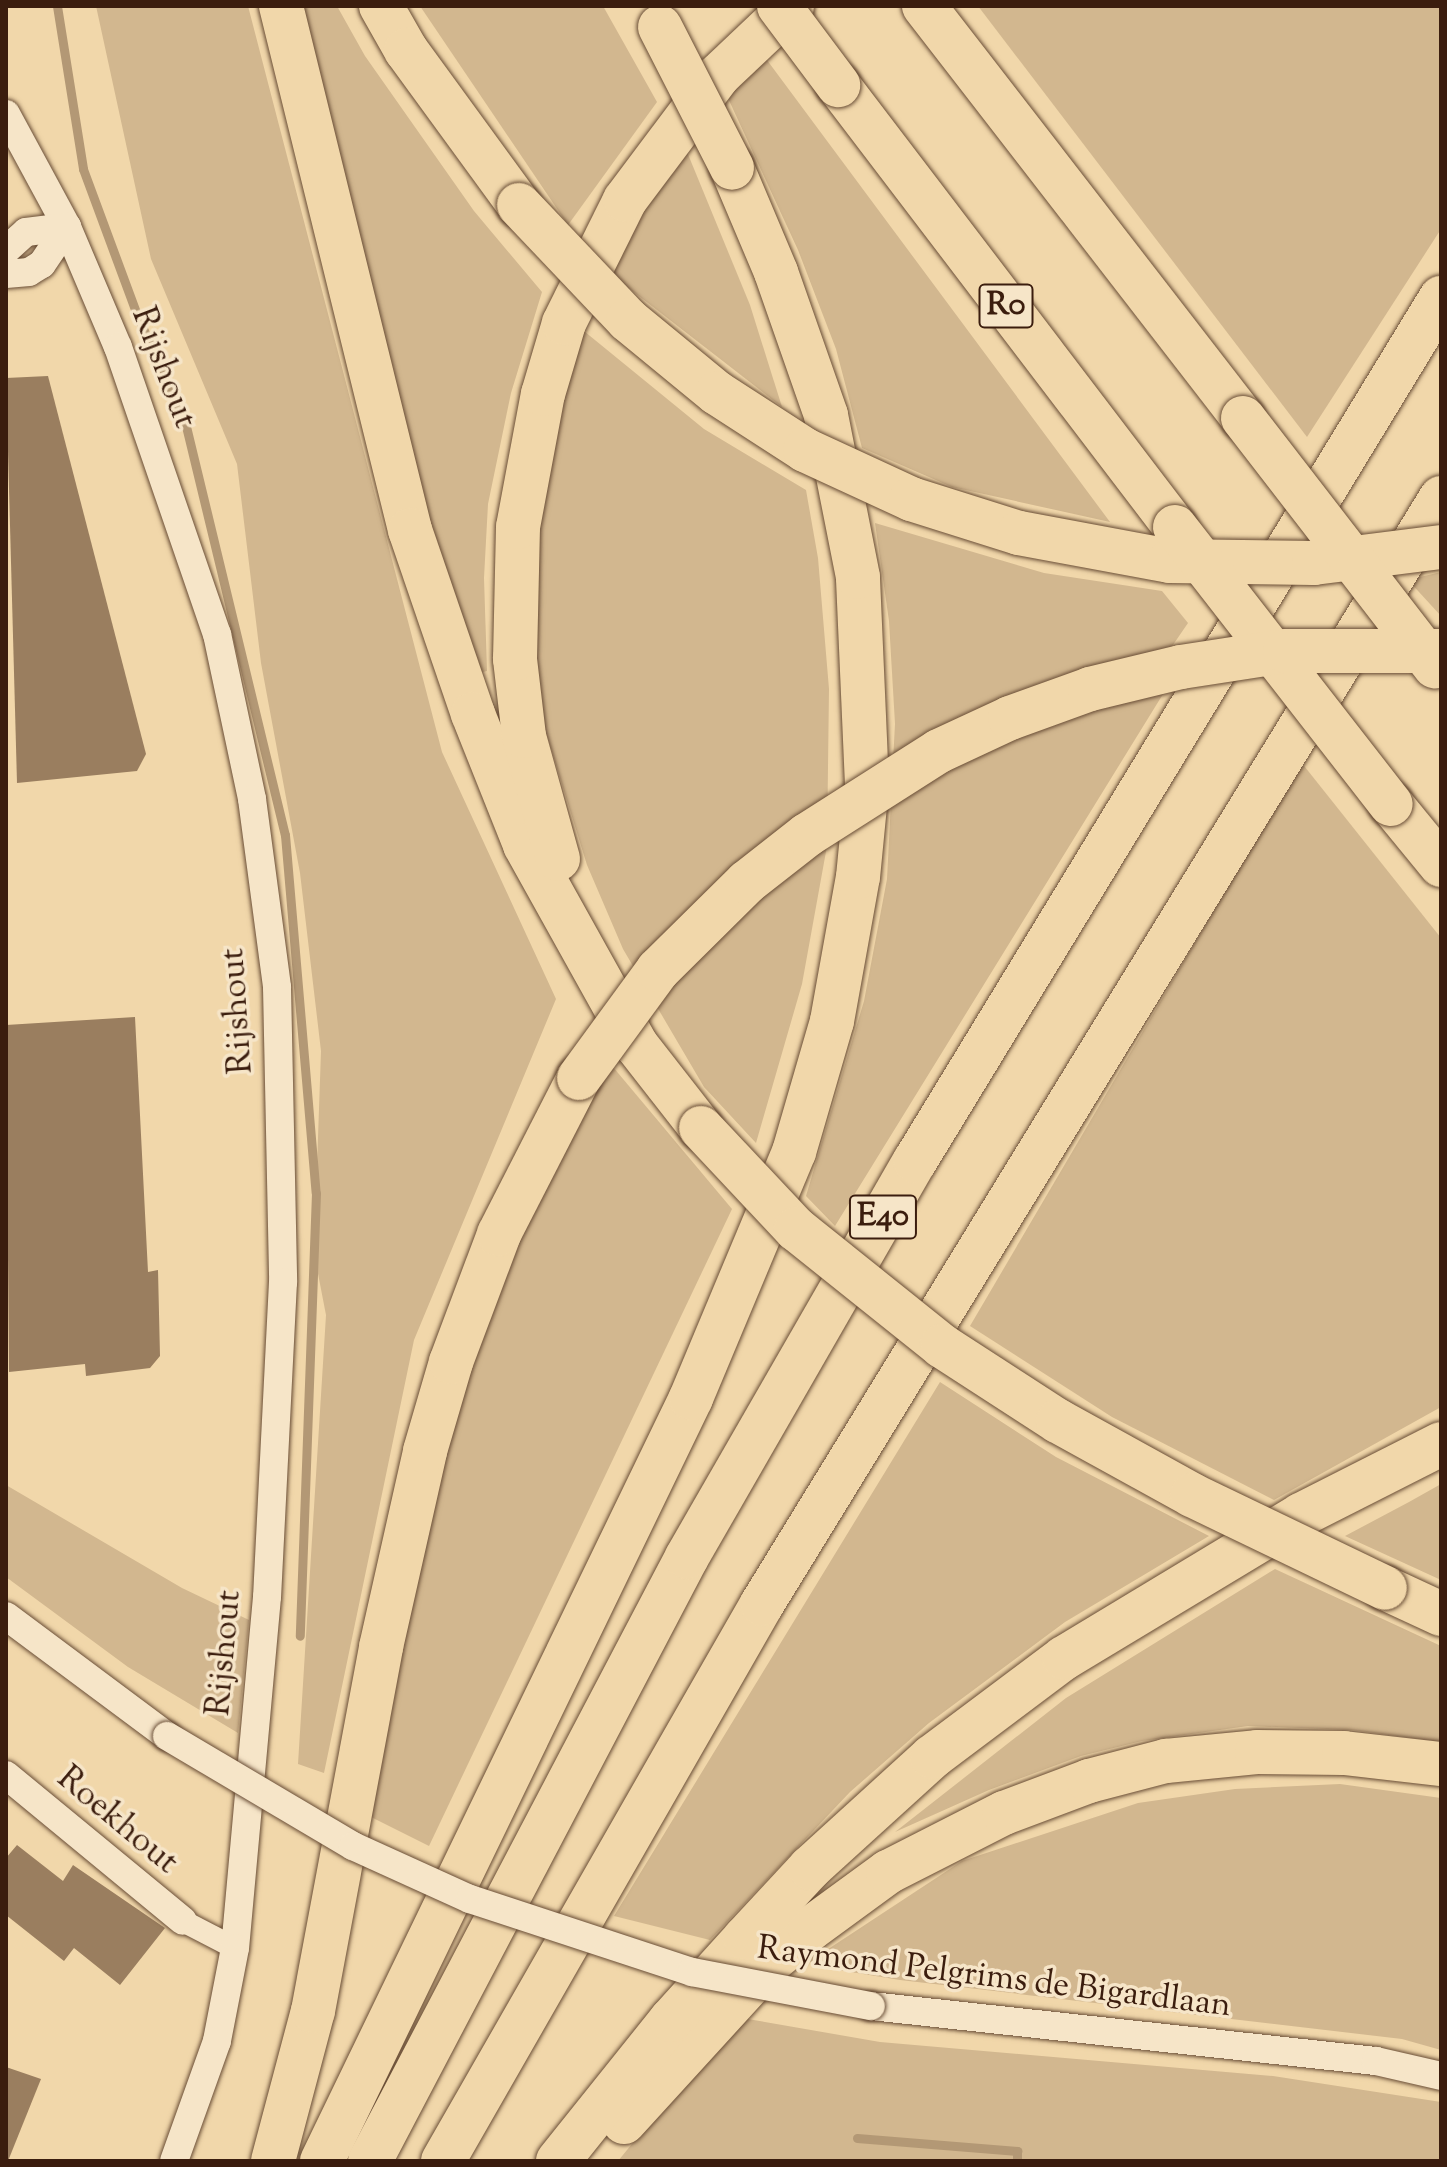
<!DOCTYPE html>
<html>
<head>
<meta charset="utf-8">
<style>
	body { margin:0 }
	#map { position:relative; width:1447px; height:2167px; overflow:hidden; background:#f1d7aa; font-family:"Sorts Mill Goudy",serif }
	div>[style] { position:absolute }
	.green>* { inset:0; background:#d2b78f }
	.stream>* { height:9px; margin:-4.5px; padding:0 4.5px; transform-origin:4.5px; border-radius:4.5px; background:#b39875 }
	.building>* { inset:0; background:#9a7e5f }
	.roads { filter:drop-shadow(0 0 2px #684c35) drop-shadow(0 0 2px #684c35) }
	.pedestrian>* { height:22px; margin:-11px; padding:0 11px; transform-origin:11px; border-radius:11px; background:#f6e5c8 }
	.minor>* { height:28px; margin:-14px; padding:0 14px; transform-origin:14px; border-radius:14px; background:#f6e5c8 }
	.motorway>* { height:44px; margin:-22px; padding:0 22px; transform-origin:22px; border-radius:22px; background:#f1d7aa }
	.bridges { filter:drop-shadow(0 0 2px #684c35) drop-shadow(0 0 2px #684c35) }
	.minor-bridge>* { height:28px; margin:-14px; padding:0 14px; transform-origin:14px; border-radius:14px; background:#f6e5c8 }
	.motorway-bridge>* { height:44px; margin:-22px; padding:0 22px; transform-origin:22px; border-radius:22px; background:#f1d7aa }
	span { translate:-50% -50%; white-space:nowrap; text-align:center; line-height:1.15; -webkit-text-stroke:7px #f6e5c8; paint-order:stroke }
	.shield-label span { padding:2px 6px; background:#f6e5c8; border:2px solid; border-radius:6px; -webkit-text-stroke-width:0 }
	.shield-label { font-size:32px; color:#3b1d0e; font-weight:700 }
	.street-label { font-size:34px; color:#3b1d0e }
	.frame { position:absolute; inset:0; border:8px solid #3b1d0e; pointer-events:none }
</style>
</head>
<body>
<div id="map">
	<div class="green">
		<div style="clip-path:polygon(96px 6px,248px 6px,442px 752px,556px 999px,414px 1340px,324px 1773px,298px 1764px,326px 1315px,314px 1253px,321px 1051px,300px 873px,261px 663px,237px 464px,151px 259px)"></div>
		<div style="clip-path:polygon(299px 6px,337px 6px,365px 56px,474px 211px,542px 292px,511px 393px,488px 504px,484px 578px,487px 671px,474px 674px,456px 628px)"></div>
		<div style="clip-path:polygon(420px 6px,603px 6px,657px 102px,568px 225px)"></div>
		<div style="clip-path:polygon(978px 6px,1441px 6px,1441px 229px,1307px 437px)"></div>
		<div style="clip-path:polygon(764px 56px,1110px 522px,952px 487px,862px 448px,836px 349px,798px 250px,727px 96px)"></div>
		<div style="clip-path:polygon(685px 147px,750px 305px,782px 407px,608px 272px,632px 221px)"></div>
		<div style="clip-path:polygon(579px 327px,704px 429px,806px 490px,818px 558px,829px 689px,827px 846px,802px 984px,756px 1143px,704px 1087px,623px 949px,587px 865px,540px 713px,529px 604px,534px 519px)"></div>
		<div style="clip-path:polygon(875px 523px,1044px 573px,1162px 591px,1188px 623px,1138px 696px,1168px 686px,835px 1226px,806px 1196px,864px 1001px,887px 879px,895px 724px,889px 621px)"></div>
		<div style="clip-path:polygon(1441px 572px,1441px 616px,1408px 580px)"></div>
		<div style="clip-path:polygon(1301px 762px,1441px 938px,1441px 1407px,1274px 1500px,1112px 1417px,970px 1326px)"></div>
		<div style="clip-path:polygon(608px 1061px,732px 1209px,429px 1846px,365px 1814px,460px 1386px,518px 1226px)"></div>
		<div style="clip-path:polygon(940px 1382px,1056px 1457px,1209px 1536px,1065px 1622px,929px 1723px,850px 1792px,710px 1940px,614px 1916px)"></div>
		<div style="clip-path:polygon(1441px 1484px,1441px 1580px,1345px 1536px,1409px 1502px)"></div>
		<div style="clip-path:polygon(6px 1485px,182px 1588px,249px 1620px,238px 1733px,128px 1667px,6px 1577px)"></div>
		<div style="clip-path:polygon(1275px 1569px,1441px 1646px,1441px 1742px,1352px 1730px,1248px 1726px,1142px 1741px,1081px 1756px,989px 1790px,895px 1832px,1066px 1698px)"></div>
		<div style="clip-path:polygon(1340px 1784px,1441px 1798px,1441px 2050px,1402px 2039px,900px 1980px,814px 1966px,810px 1961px,962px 1861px,1138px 1803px,1235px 1789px)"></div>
		<div style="clip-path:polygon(736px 2017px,880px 2042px,1273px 2076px,1441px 2102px,1441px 2161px,618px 2161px)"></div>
	</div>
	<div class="stream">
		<div style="left:57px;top:6px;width:165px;rotate:80.9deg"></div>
		<div style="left:83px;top:169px;width:156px;rotate:69.7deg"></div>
		<div style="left:137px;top:315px;width:117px;rotate:65.8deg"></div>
		<div style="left:185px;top:422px;width:425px;rotate:76.4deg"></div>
		<div style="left:285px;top:835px;width:359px;rotate:85.1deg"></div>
		<div style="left:316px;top:1193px;width:443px;rotate:92.1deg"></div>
		<div style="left:857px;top:2138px;width:161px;rotate:4.6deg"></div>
		<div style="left:1017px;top:2151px;width:10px;rotate:90deg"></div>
	</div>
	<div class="building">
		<div style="clip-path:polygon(48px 376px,146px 754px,137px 771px,17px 783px,6px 378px)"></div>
		<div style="clip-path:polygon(135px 1017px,148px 1272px,158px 1270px,160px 1356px,150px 1368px,86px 1376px,85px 1364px,9px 1372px,6px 1025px)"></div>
		<div style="clip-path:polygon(17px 1845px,63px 1881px,73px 1865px,165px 1928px,120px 1985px,74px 1948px,64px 1961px,6px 1915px,6px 1858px)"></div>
		<div style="clip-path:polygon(6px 2067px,41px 2079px,8px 2161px,6px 2161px)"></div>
	</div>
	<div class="roads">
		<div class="pedestrian">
			<div style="left:183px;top:1921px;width:59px;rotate:27.4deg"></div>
		</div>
		<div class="minor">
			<div style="left:6px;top:114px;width:128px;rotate:61.6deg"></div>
			<div style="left:67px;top:227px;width:130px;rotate:67deg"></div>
			<div style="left:118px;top:347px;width:304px;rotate:71deg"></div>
			<div style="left:217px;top:634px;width:169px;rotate:78deg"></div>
			<div style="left:252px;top:799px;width:190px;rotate:82.4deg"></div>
			<div style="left:277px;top:987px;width:295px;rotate:88.8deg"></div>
			<div style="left:283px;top:1282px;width:315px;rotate:92.9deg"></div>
			<div style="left:267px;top:1597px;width:352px;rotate:95.2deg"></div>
			<div style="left:235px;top:1948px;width:95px;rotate:101deg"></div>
			<div style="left:217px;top:2041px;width:127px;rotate:109.7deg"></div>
			<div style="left:6px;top:250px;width:27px;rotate:-42deg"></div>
			<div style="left:26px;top:232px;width:41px;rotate:-7deg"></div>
			<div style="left:6px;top:274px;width:23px;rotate:-5deg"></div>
			<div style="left:29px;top:272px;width:15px;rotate:-32deg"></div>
			<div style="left:42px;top:264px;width:45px;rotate:-56deg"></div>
			<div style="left:6px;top:1616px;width:201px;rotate:36.7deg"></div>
			<div style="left:6px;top:1775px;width:229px;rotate:39.5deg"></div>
			<div style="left:871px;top:2006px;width:508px;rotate:6.22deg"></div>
			<div style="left:1376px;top:2061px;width:67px;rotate:13deg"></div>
		</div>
		<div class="motorway">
			<div style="left:281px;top:6px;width:540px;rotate:76.17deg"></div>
			<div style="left:410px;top:530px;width:194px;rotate:71.1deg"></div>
			<div style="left:473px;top:714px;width:141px;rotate:68.3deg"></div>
			<div style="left:525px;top:845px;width:230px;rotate:60.9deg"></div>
			<div style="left:637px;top:1046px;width:104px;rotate:52deg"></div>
			<div style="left:381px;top:6px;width:51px;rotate:60.4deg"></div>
			<div style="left:406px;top:50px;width:192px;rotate:53.9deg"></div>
			<div style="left:924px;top:6px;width:521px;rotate:52.25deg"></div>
			<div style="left:838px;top:85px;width:556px;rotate:52.68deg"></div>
			<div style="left:1391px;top:804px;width:79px;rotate:50.7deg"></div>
			<div style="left:558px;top:859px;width:128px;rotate:-105.5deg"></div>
			<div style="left:524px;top:736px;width:78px;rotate:-96.7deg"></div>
			<div style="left:515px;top:659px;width:132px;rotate:-88.7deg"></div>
			<div style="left:518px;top:527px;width:135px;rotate:-79.4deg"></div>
			<div style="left:543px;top:394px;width:74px;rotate:-73.5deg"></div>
			<div style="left:564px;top:323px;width:137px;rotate:-63.6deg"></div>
			<div style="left:625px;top:200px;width:155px;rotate:-53.1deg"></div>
			<div style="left:718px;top:76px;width:102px;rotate:-43.4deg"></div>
			<div style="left:1385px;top:1588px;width:62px;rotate:24.9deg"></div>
			<div style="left:624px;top:2122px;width:215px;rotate:-47.6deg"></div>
			<div style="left:769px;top:1963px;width:53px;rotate:-39.7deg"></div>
			<div style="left:810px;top:1929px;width:97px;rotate:-36.2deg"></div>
			<div style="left:888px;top:1872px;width:130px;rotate:-27deg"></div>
			<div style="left:1004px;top:1813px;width:91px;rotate:-20.6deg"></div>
			<div style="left:1089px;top:1781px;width:80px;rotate:-14.6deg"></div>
			<div style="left:1166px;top:1761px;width:91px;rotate:-5.6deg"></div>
			<div style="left:1257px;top:1752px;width:87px;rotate:0.7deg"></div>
			<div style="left:1344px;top:1753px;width:98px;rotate:6.5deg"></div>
			<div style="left:273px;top:2161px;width:155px;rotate:-75.1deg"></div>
			<div style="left:313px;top:2011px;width:370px;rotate:-79.4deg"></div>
			<div style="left:381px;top:1647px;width:201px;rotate:-77.3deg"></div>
			<div style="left:425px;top:1451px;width:93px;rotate:-73.7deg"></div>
			<div style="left:451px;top:1362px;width:137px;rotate:-69.4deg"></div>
			<div style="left:499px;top:1234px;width:175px;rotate:-62.9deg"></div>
			<div style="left:322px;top:2161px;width:848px;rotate:-64.19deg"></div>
			<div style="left:691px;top:1398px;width:267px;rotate:-67.3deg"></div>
			<div style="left:794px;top:1152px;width:136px;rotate:-73.8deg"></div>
			<div style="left:832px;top:1021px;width:146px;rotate:-79.8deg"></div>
			<div style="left:858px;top:877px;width:92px;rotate:-84.4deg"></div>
			<div style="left:867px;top:785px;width:208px;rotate:-92.5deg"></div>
			<div style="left:858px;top:577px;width:165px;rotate:-101.2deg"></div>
			<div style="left:826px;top:415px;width:151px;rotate:-109.3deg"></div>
			<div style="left:776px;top:272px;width:113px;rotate:-112.9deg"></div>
			<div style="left:370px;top:2161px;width:682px;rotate:-62.31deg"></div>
			<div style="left:687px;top:1557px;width:457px;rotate:-60.1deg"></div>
			<div style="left:915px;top:1161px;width:1011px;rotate:-58.64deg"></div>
			<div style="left:443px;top:2161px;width:642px;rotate:-60.2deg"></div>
			<div style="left:762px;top:1604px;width:1298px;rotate:-58.45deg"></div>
			<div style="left:558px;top:2161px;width:181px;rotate:-51.3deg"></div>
			<div style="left:671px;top:2020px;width:110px;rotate:-47.9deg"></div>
			<div style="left:745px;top:1938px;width:96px;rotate:-47.1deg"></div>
			<div style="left:810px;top:1868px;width:165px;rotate:-42.3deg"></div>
			<div style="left:932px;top:1757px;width:165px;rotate:-36.9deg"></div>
			<div style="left:1064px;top:1658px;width:277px;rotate:-31.1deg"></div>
			<div style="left:1301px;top:1515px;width:157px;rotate:-26.9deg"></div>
		</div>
	</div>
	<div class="bridges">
		<div class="minor-bridge">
			<div style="left:167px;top:1736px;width:216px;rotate:30.6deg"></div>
			<div style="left:353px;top:1846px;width:128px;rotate:24.4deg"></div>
			<div style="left:470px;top:1899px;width:234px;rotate:18.2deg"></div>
			<div style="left:692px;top:1972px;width:182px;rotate:10.8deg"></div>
		</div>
		<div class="motorway-bridge">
			<div style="left:779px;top:6px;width:99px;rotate:53.2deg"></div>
			<div style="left:660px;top:27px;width:158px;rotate:62.9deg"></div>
			<div style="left:519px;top:205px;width:158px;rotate:46.5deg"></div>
			<div style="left:628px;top:320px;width:115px;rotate:39.4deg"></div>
			<div style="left:717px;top:393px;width:105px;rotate:32.9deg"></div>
			<div style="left:805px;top:450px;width:117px;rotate:24.8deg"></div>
			<div style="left:911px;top:499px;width:113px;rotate:17.5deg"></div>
			<div style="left:1019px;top:533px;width:154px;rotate:10.5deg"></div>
			<div style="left:1170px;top:561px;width:144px;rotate:0.8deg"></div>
			<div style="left:1314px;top:563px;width:128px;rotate:-7.2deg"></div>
			<div style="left:1243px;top:418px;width:314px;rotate:52.3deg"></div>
			<div style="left:1175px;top:527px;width:351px;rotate:52.1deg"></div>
			<div style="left:579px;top:1078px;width:134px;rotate:-53.8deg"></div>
			<div style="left:658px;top:970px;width:125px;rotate:-44.7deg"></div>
			<div style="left:747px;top:882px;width:76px;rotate:-38.1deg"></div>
			<div style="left:807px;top:835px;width:156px;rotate:-32.5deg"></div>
			<div style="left:939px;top:751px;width:78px;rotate:-24.9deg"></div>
			<div style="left:1010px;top:718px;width:85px;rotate:-19.9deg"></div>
			<div style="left:1090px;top:689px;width:94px;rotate:-13.6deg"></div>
			<div style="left:1181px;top:667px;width:105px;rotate:-8.7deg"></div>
			<div style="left:1285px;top:651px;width:156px"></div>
			<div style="left:701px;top:1128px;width:139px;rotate:46.8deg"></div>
			<div style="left:796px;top:1229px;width:187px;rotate:38.7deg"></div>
			<div style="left:942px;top:1346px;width:138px;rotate:32.9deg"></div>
			<div style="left:1058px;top:1421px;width:153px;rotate:28.9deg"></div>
			<div style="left:1192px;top:1495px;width:214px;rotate:25.7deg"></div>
		</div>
	</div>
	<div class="shield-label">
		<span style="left:1006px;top:306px">R0</span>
		<span style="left:883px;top:1217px">E40</span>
	</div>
	<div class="street-label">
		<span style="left:163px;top:368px;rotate:69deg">Rijshout</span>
		<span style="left:238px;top:1011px;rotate:-94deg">Rijshout</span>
		<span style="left:225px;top:1653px;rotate:-85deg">Rijshout</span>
		<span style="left:117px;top:1821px;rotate:40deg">Roekhout</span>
		<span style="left:994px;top:1978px;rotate:7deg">Raymond Pelgrims de Bigardlaan</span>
	</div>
	<div class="frame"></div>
</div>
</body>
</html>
